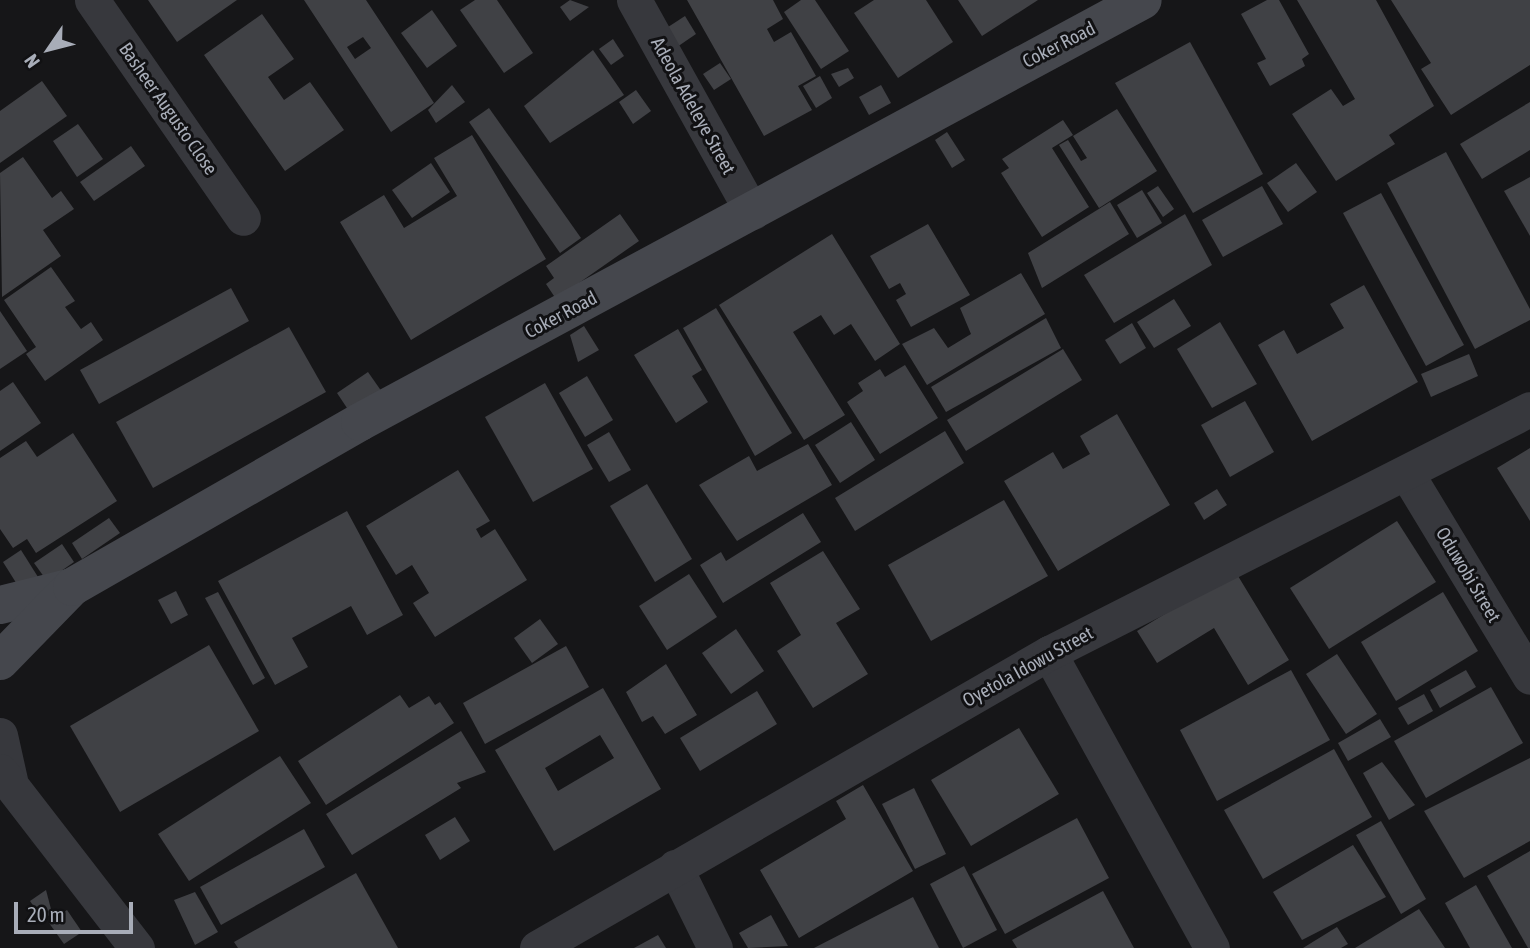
<!DOCTYPE html>
<html>
<head>
<meta charset="utf-8">
<style>
	body { margin:0 }
	#map { position:relative; width:1530px; height:948px; overflow:hidden; background:#161618; font-family:"Asap Condensed",sans-serif }
	div>[style] { position:absolute }
	.building>* { inset:0; background:#404145 }
	.street>* { height:35px; margin:-17.5px; padding:0 17.5px; transform-origin:17.5px; border-radius:17.5px; background:#37383d }
	.secondary>* { height:38px; margin:-19px; padding:0 19px; transform-origin:19px; border-radius:19px; background:#45474d }
	span { translate:-50% -50%; white-space:nowrap; text-align:center; line-height:1.15; -webkit-text-stroke:6px #111113; paint-order:stroke }
	.street-label { font-size:19px; color:#a8adb8 }
	.north { position:absolute; left:14px; top:14px; width:70px; height:70px; -webkit-text-stroke:5px #111113; paint-order:stroke; rotate:235deg; font-size:19px; font-weight:700; line-height:28px; text-align:center; color:#a8adb8 }
	.north::after { content:''; display:block; margin:auto; width:24px; height:32px; background:#a8adb8; clip-path:polygon(50% 0,100% 100%,50% 72%,0 100%) }
	.scale { position:absolute; left:14px; top:902px; width:119px; height:32px; box-sizing:border-box; border:4px solid #a8adb8; border-top:0; padding-left:9px; font-size:21px; line-height:24px; white-space:nowrap; color:#a8adb8; -webkit-text-stroke:5px #111113; paint-order:stroke }
</style>
</head>
<body>
<div id="map">
	<div class="building">
		<div style="clip-path:polygon(148px 0,237px 0,177px 42px)"></div>
		<div style="clip-path:polygon(evenodd,304px 0,366px 0,434px 103px,391px 132px,304px 0,363px 37px,371px 48px,355px 59px,347px 47px,363px 37px)"></div>
		<div style="clip-path:polygon(475px 0,497px 0,533px 53px,504px 73px,460px 10px)"></div>
		<div style="clip-path:polygon(570px 0,589px 7px,570px 21px,560px 7px)"></div>
		<div style="clip-path:polygon(687px 0,773px 0,783px 19px,767px 29px,774px 42px,791px 32px,816px 76px,798px 86px,812px 110px,764px 136px)"></div>
		<div style="clip-path:polygon(801px 0,815px 0,849px 51px,821px 69px,784px 12px)"></div>
		<div style="clip-path:polygon(874px 0,926px 0,953px 42px,898px 78px,854px 13px)"></div>
		<div style="clip-path:polygon(958px 0,1038px 0,982px 36px)"></div>
		<div style="clip-path:polygon(1267px 0,1279px 0,1309px 54px,1302px 59px,1305px 66px,1270px 86px,1257px 63px,1266px 59px,1241px 14px)"></div>
		<div style="clip-path:polygon(1297px 0,1376px 0,1434px 106px,1389px 135px,1395px 144px,1336px 181px,1292px 114px,1331px 89px,1343px 106px,1355px 99px)"></div>
		<div style="clip-path:polygon(1391px 0,1530px 0,1530px 65px,1451px 115px,1421px 69px,1431px 63px)"></div>
		<div style="clip-path:polygon(432px 10px,457px 46px,427px 68px,401px 33px)"></div>
		<div style="clip-path:polygon(262px 14px,294px 59px,268px 77px,284px 100px,310px 82px,344px 130px,285px 171px,204px 55px)"></div>
		<div style="clip-path:polygon(685px 16px,696px 34px,677px 47px,665px 29px)"></div>
		<div style="clip-path:polygon(613px 39px,624px 56px,611px 65px,599px 49px)"></div>
		<div style="clip-path:polygon(1190px 42px,1263px 174px,1193px 213px,1115px 83px)"></div>
		<div style="clip-path:polygon(593px 50px,624px 95px,550px 143px,524px 106px)"></div>
		<div style="clip-path:polygon(720px 63px,731px 79px,714px 90px,703px 74px)"></div>
		<div style="clip-path:polygon(848px 68px,854px 78px,839px 87px,831px 74px)"></div>
		<div style="clip-path:polygon(820px 76px,832px 98px,816px 108px,803px 86px)"></div>
		<div style="clip-path:polygon(42px 81px,67px 116px,0 163px,0 111px)"></div>
		<div style="clip-path:polygon(452px 85px,465px 102px,436px 123px,428px 110px)"></div>
		<div style="clip-path:polygon(881px 85px,891px 103px,869px 115px,859px 97px)"></div>
		<div style="clip-path:polygon(636px 90px,651px 111px,633px 124px,619px 102px)"></div>
		<div style="clip-path:polygon(1530px 102px,1530px 150px,1482px 179px,1460px 144px)"></div>
		<div style="clip-path:polygon(489px 108px,581px 238px,560px 253px,469px 122px)"></div>
		<div style="clip-path:polygon(1117px 109px,1157px 171px,1099px 208px,1059px 145px,1068px 140px,1081px 161px,1087px 158px,1073px 136px)"></div>
		<div style="clip-path:polygon(1063px 120px,1073px 135px,1052px 148px,1089px 207px,1042px 237px,1001px 173px,1009px 168px,1002px 159px)"></div>
		<div style="clip-path:polygon(78px 124px,103px 159px,77px 177px,53px 141px)"></div>
		<div style="clip-path:polygon(947px 132px,965px 160px,952px 168px,935px 140px)"></div>
		<div style="clip-path:polygon(472px 135px,546px 259px,411px 340px,340px 222px,384px 195px,404px 228px,457px 196px,434px 158px)"></div>
		<div style="clip-path:polygon(131px 146px,145px 166px,94px 201px,80px 182px)"></div>
		<div style="clip-path:polygon(1446px 152px,1530px 309px,1530px 320px,1475px 349px,1387px 183px)"></div>
		<div style="clip-path:polygon(23px 157px,52px 198px,61px 191px,74px 209px,43px 230px,61px 256px,2px 297px,0 173px)"></div>
		<div style="clip-path:polygon(431px 163px,450px 192px,412px 218px,392px 190px)"></div>
		<div style="clip-path:polygon(1296px 163px,1317px 192px,1288px 212px,1267px 183px)"></div>
		<div style="clip-path:polygon(1530px 177px,1530px 236px,1504px 191px)"></div>
		<div style="clip-path:polygon(1158px 186px,1174px 209px,1163px 217px,1147px 193px)"></div>
		<div style="clip-path:polygon(1262px 186px,1283px 224px,1223px 257px,1202px 220px)"></div>
		<div style="clip-path:polygon(1142px 190px,1162px 223px,1137px 238px,1117px 205px)"></div>
		<div style="clip-path:polygon(1381px 193px,1464px 345px,1426px 366px,1343px 213px)"></div>
		<div style="clip-path:polygon(1110px 202px,1129px 234px,1042px 288px,1028px 253px)"></div>
		<div style="clip-path:polygon(620px 214px,639px 241px,556px 299px,546px 284px,554px 278px,546px 266px)"></div>
		<div style="clip-path:polygon(1185px 214px,1212px 265px,1114px 323px,1084px 275px)"></div>
		<div style="clip-path:polygon(928px 224px,970px 295px,911px 327px,896px 300px,906px 294px,900px 283px,889px 289px,870px 256px)"></div>
		<div style="clip-path:polygon(832px 234px,900px 344px,875px 361px,851px 324px,834px 335px,821px 315px,793px 332px,845px 415px,804px 440px,719px 305px)"></div>
		<div style="clip-path:polygon(51px 267px,75px 301px,65px 307px,81px 329px,91px 322px,103px 340px,45px 381px,26px 354px,36px 347px,4px 300px)"></div>
		<div style="clip-path:polygon(1021px 273px,1045px 314px,927px 385px,902px 344px,934px 328px,948px 348px,971px 334px,960px 308px)"></div>
		<div style="clip-path:polygon(1364px 285px,1418px 382px,1312px 441px,1258px 345px,1284px 330px,1297px 354px,1344px 328px,1330px 304px)"></div>
		<div style="clip-path:polygon(231px 288px,249px 321px,99px 404px,80px 370px)"></div>
		<div style="clip-path:polygon(1174px 299px,1191px 326px,1154px 348px,1137px 322px)"></div>
		<div style="clip-path:polygon(716px 308px,792px 433px,755px 456px,683px 328px)"></div>
		<div style="clip-path:polygon(0 311px,27px 351px,0 369px)"></div>
		<div style="clip-path:polygon(1046px 318px,1061px 348px,946px 412px,931px 387px)"></div>
		<div style="clip-path:polygon(1220px 322px,1257px 384px,1212px 408px,1177px 349px)"></div>
		<div style="clip-path:polygon(1132px 323px,1146px 348px,1120px 364px,1105px 340px)"></div>
		<div style="clip-path:polygon(584px 326px,599px 350px,578px 362px,570px 335px)"></div>
		<div style="clip-path:polygon(289px 327px,326px 392px,153px 488px,116px 422px)"></div>
		<div style="clip-path:polygon(678px 329px,702px 370px,692px 376px,708px 402px,676px 423px,634px 355px)"></div>
		<div style="clip-path:polygon(1063px 349px,1082px 380px,966px 451px,947px 420px)"></div>
		<div style="clip-path:polygon(1469px 354px,1478px 376px,1431px 397px,1421px 374px)"></div>
		<div style="clip-path:polygon(905px 365px,938px 418px,880px 454px,847px 402px,863px 391px,858px 383px,880px 369px,885px 377px)"></div>
		<div style="clip-path:polygon(368px 372px,382px 392px,351px 414px,337px 393px)"></div>
		<div style="clip-path:polygon(587px 376px,613px 420px,585px 437px,559px 393px)"></div>
		<div style="clip-path:polygon(13px 382px,41px 423px,0 451px,0 391px)"></div>
		<div style="clip-path:polygon(545px 383px,593px 469px,533px 502px,485px 417px)"></div>
		<div style="clip-path:polygon(1245px 401px,1274px 452px,1230px 477px,1201px 425px)"></div>
		<div style="clip-path:polygon(1117px 414px,1170px 505px,1058px 571px,1004px 481px,1053px 452px,1063px 469px,1090px 454px,1080px 436px)"></div>
		<div style="clip-path:polygon(851px 422px,875px 460px,840px 483px,815px 445px)"></div>
		<div style="clip-path:polygon(945px 431px,964px 463px,855px 531px,835px 498px)"></div>
		<div style="clip-path:polygon(609px 432px,631px 470px,609px 482px,587px 445px)"></div>
		<div style="clip-path:polygon(73px 433px,117px 501px,36px 553px,27px 539px,13px 548px,0 529px,0 458px,26px 441px,37px 457px)"></div>
		<div style="clip-path:polygon(808px 444px,832px 485px,737px 541px,699px 485px,749px 456px,757px 471px)"></div>
		<div style="clip-path:polygon(1530px 448px,1530px 521px,1497px 468px)"></div>
		<div style="clip-path:polygon(458px 470px,490px 521px,476px 529px,481px 538px,495px 529px,527px 580px,435px 637px,413px 603px,429px 593px,412px 565px,396px 575px,366px 526px)"></div>
		<div style="clip-path:polygon(647px 484px,692px 559px,655px 582px,610px 506px)"></div>
		<div style="clip-path:polygon(1217px 489px,1227px 505px,1204px 520px,1194px 503px)"></div>
		<div style="clip-path:polygon(1004px 500px,1048px 576px,931px 641px,888px 565px)"></div>
		<div style="clip-path:polygon(347px 511px,403px 615px,367px 635px,351px 606px,292px 638px,308px 667px,275px 685px,218px 581px)"></div>
		<div style="clip-path:polygon(803px 513px,821px 542px,723px 603px,700px 565px,721px 552px,726px 561px)"></div>
		<div style="clip-path:polygon(109px 518px,120px 533px,82px 559px,72px 543px)"></div>
		<div style="clip-path:polygon(1397px 521px,1436px 582px,1329px 649px,1290px 588px)"></div>
		<div style="clip-path:polygon(62px 544px,74px 562px,47px 581px,34px 563px)"></div>
		<div style="clip-path:polygon(21px 550px,38px 577px,20px 589px,3px 562px)"></div>
		<div style="clip-path:polygon(823px 551px,860px 609px,836px 623px,868px 674px,813px 708px,777px 651px,801px 635px,770px 583px)"></div>
		<div style="clip-path:polygon(1235px 571px,1289px 660px,1248px 685px,1214px 628px,1157px 663px,1137px 631px)"></div>
		<div style="clip-path:polygon(689px 574px,717px 617px,667px 650px,639px 606px)"></div>
		<div style="clip-path:polygon(176px 591px,188px 615px,171px 624px,158px 600px)"></div>
		<div style="clip-path:polygon(218px 592px,265px 678px,253px 685px,205px 598px)"></div>
		<div style="clip-path:polygon(1443px 592px,1478px 651px,1396px 701px,1361px 642px)"></div>
		<div style="clip-path:polygon(540px 619px,558px 644px,532px 663px,514px 638px)"></div>
		<div style="clip-path:polygon(736px 629px,764px 671px,731px 694px,702px 653px)"></div>
		<div style="clip-path:polygon(209px 645px,259px 731px,120px 812px,70px 726px)"></div>
		<div style="clip-path:polygon(566px 646px,589px 687px,485px 744px,463px 703px)"></div>
		<div style="clip-path:polygon(1337px 654px,1377px 714px,1346px 734px,1306px 674px)"></div>
		<div style="clip-path:polygon(666px 664px,697px 715px,665px 734px,653px 716px,642px 722px,626px 692px)"></div>
		<div style="clip-path:polygon(1291px 670px,1330px 740px,1217px 801px,1180px 730px)"></div>
		<div style="clip-path:polygon(1466px 670px,1476px 687px,1440px 708px,1430px 690px)"></div>
		<div style="clip-path:polygon(1491px 687px,1523px 743px,1426px 798px,1394px 741px)"></div>
		<div style="clip-path:polygon(evenodd,603px 688px,661px 789px,554px 851px,495px 750px,603px 688px,600px 735px,614px 758px,558px 791px,545px 768px,600px 735px)"></div>
		<div style="clip-path:polygon(757px 691px,777px 724px,700px 771px,680px 738px)"></div>
		<div style="clip-path:polygon(1424px 694px,1433px 711px,1408px 725px,1398px 708px)"></div>
		<div style="clip-path:polygon(400px 695px,409px 708px,429px 696px,435px 705px,440px 702px,454px 723px,326px 805px,298px 761px)"></div>
		<div style="clip-path:polygon(1380px 719px,1391px 737px,1348px 761px,1338px 743px)"></div>
		<div style="clip-path:polygon(1019px 728px,1059px 794px,971px 846px,931px 780px)"></div>
		<div style="clip-path:polygon(461px 731px,486px 772px,457px 783px,461px 788px,352px 855px,326px 814px)"></div>
		<div style="clip-path:polygon(1334px 749px,1372px 817px,1263px 879px,1224px 810px)"></div>
		<div style="clip-path:polygon(280px 756px,311px 803px,189px 881px,158px 834px)"></div>
		<div style="clip-path:polygon(1530px 758px,1530px 841px,1464px 878px,1424px 811px)"></div>
		<div style="clip-path:polygon(1382px 762px,1415px 805px,1389px 820px,1363px 773px)"></div>
		<div style="clip-path:polygon(863px 785px,913px 871px,799px 938px,760px 870px,846px 819px,836px 801px)"></div>
		<div style="clip-path:polygon(914px 788px,946px 854px,915px 869px,882px 804px)"></div>
		<div style="clip-path:polygon(455px 817px,470px 841px,440px 860px,425px 835px)"></div>
		<div style="clip-path:polygon(1077px 818px,1109px 878px,1005px 934px,972px 874px)"></div>
		<div style="clip-path:polygon(1381px 821px,1426px 899px,1401px 914px,1356px 835px)"></div>
		<div style="clip-path:polygon(304px 829px,325px 867px,221px 925px,200px 887px)"></div>
		<div style="clip-path:polygon(1353px 845px,1386px 897px,1302px 940px,1273px 892px)"></div>
		<div style="clip-path:polygon(1530px 851px,1530px 948px,1528px 948px,1487px 876px)"></div>
		<div style="clip-path:polygon(964px 866px,997px 930px,963px 948px,930px 884px)"></div>
		<div style="clip-path:polygon(356px 873px,398px 948px,238px 948px,234px 942px)"></div>
		<div style="clip-path:polygon(1476px 885px,1512px 948px,1470px 948px,1445px 903px)"></div>
		<div style="clip-path:polygon(46px 890px,52px 913px,43px 920px,30px 901px)"></div>
		<div style="clip-path:polygon(1103px 891px,1134px 948px,1017px 948px,1012px 940px)"></div>
		<div style="clip-path:polygon(195px 892px,218px 932px,195px 945px,174px 900px)"></div>
		<div style="clip-path:polygon(913px 897px,939px 948px,814px 948px)"></div>
		<div style="clip-path:polygon(1419px 909px,1445px 948px,1355px 948px)"></div>
		<div style="clip-path:polygon(67px 910px,82px 932px,64px 944px,49px 923px)"></div>
		<div style="clip-path:polygon(771px 915px,788px 946px,748px 948px,739px 933px)"></div>
		<div style="clip-path:polygon(1337px 927px,1348px 944px,1341px 948px,1303px 948px)"></div>
		<div style="clip-path:polygon(658px 935px,666px 948px,634px 948px)"></div>
	</div>
	<div class="street">
		<div style="left:92px;top:0;width:265px;rotate:55.3deg"></div>
		<div style="left:634px;top:0;width:243px;rotate:60.9deg"></div>
		<div style="left:1407px;top:474px;width:237px;rotate:58.8deg"></div>
		<div style="left:1049px;top:653px;width:337px;rotate:61.1deg"></div>
		<div style="left:0;top:735px;width:46px;rotate:77.5deg"></div>
		<div style="left:0;top:771px;width:224px;rotate:52.3deg"></div>
		<div style="left:675px;top:867px;width:90px;rotate:63.7deg"></div>
		<div style="left:537px;top:948px;width:591px;rotate:-29.95deg"></div>
		<div style="left:1049px;top:653px;width:539px;rotate:-26.9deg"></div>
	</div>
	<div class="secondary">
		<div style="left:0;top:605px;width:74px;rotate:-14deg"></div>
		<div style="left:0;top:661px;width:103px;rotate:-45.8deg"></div>
		<div style="left:72px;top:587px;width:332px;rotate:-29.8deg"></div>
		<div style="left:360px;top:422px;width:889px;rotate:-28.32deg"></div>
	</div>
	<div class="street-label">
		<span style="left:1059px;top:45px;rotate:-27deg">Coker Road</span>
		<span style="left:693px;top:106px;rotate:61deg">Adeola Adeleye Street</span>
		<span style="left:168px;top:109px;rotate:55deg">Basheer Augusto Close</span>
		<span style="left:561px;top:315px;rotate:-28deg">Coker Road</span>
		<span style="left:1468px;top:575px;rotate:59deg">Oduwobi Street</span>
		<span style="left:1028px;top:667px;rotate:-29deg">Oyetola Idowu Street</span>
	</div>
	<div class="north">N</div>
	<div class="scale">20 m</div>
</div>
</body>
</html>
